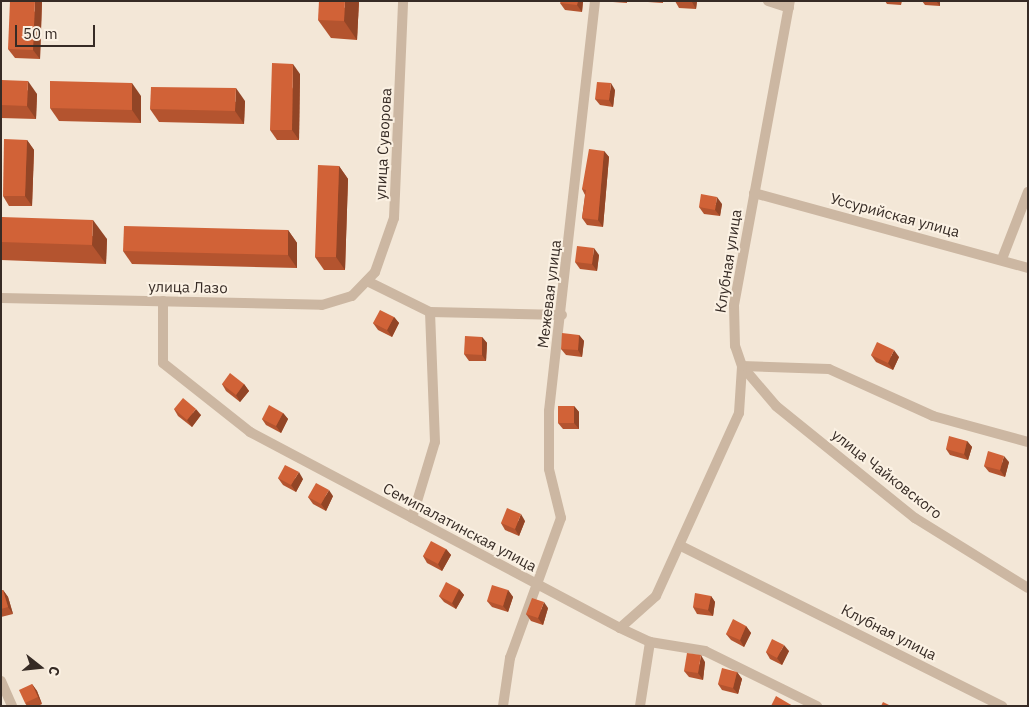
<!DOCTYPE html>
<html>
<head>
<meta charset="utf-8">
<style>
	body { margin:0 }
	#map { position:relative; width:1029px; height:707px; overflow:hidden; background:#f3e7d7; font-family:"IBM Plex Sans",sans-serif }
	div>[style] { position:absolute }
	.street>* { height:10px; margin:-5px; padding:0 5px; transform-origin:5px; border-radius:5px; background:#ccb7a2 }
	.wall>* { inset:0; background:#b4542f }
	.shaded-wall>* { inset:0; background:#924526 }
	.building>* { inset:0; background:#d16237 }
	span { translate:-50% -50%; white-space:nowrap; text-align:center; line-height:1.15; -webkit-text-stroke:4px #fbf1e3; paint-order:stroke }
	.street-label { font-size:15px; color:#362b25 }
	.frame { position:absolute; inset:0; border:2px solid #362b25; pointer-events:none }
	.north { position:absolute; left:15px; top:642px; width:50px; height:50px; -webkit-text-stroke:4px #fbf1e3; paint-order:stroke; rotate:106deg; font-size:14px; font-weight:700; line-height:20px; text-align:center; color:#362b25 }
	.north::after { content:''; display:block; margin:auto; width:18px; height:22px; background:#362b25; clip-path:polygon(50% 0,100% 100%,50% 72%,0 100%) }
	.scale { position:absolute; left:15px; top:25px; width:80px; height:22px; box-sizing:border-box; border:2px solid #362b25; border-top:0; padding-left:6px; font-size:15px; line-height:18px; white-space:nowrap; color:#362b25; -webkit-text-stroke:4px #fbf1e3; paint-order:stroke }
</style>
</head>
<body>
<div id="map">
	<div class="street">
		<div style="left:768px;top:1px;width:22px;rotate:18deg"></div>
		<div style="left:754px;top:193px;width:284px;rotate:15.3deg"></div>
		<div style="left:1002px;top:259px;width:72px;rotate:-68.8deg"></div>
		<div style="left:367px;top:281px;width:70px;rotate:26.2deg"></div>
		<div style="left:430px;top:312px;width:132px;rotate:1.3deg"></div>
		<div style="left:1px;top:298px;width:321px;rotate:1.2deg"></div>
		<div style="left:322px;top:305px;width:31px;rotate:-17deg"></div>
		<div style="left:352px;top:296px;width:33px;rotate:-46deg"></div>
		<div style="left:375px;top:272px;width:57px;rotate:-70.6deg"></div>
		<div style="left:394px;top:218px;width:217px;rotate:-87.6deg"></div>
		<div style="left:163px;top:301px;width:62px;rotate:90deg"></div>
		<div style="left:163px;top:363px;width:111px;rotate:38.4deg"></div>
		<div style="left:250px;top:432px;width:419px;rotate:27.9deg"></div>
		<div style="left:620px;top:628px;width:33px;rotate:25deg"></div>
		<div style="left:650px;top:642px;width:56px;rotate:9.3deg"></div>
		<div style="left:705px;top:651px;width:125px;rotate:26.2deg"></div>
		<div style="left:742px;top:366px;width:52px;rotate:49.6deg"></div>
		<div style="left:776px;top:406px;width:179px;rotate:38.9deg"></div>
		<div style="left:915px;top:518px;width:133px;rotate:31.8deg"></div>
		<div style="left:742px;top:366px;width:87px;rotate:2deg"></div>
		<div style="left:829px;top:369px;width:114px;rotate:24.3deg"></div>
		<div style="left:933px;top:416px;width:98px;rotate:15.3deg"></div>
		<div style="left:412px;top:518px;width:79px;rotate:-73.2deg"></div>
		<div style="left:435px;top:442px;width:130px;rotate:-92.2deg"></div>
		<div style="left:681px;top:546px;width:359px;rotate:26.5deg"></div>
		<div style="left:620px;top:628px;width:48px;rotate:-41.6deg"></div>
		<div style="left:656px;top:596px;width:201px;rotate:-65.6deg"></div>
		<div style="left:739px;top:413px;width:47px;rotate:-86.3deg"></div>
		<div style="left:742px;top:366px;width:21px;rotate:-109deg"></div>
		<div style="left:735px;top:346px;width:41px;rotate:-91.4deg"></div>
		<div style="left:734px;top:305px;width:309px;rotate:-79.6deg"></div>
		<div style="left:1px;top:681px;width:27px;rotate:66deg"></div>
		<div style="left:503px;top:706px;width:49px;rotate:-81.7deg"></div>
		<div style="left:510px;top:658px;width:149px;rotate:-70deg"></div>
		<div style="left:561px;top:518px;width:50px;rotate:-103.8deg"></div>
		<div style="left:549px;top:469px;width:58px;rotate:-90deg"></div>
		<div style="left:549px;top:411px;width:413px;rotate:-83.6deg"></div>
		<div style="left:640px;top:706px;width:65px;rotate:-81.1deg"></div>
	</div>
	<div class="wall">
		<div style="clip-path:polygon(42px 1px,40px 59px,15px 58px,8px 49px)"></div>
		<div style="clip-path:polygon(359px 1px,357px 40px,331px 38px,318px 20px)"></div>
		<div style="clip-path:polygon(583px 1px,582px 12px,565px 10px,560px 3px)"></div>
		<div style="clip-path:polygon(612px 1px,627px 1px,627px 3px,613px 2px)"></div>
		<div style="clip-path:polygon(647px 1px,663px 1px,663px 3px,648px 2px)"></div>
		<div style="clip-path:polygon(675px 1px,697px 1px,696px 9px,679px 8px)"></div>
		<div style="clip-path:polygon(885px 1px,902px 1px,901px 5px,887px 4px)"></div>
		<div style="clip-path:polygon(922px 1px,940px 1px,940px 6px,925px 5px)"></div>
		<div style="clip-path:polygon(300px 74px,299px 140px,277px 140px,270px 130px)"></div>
		<div style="clip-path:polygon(1px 80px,37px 94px,36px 119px,1px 118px)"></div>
		<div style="clip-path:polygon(615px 90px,613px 107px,600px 105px,595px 99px)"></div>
		<div style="clip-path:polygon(141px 96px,141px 123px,59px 121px,50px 108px)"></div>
		<div style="clip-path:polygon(245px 101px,244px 124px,159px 122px,150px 109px)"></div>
		<div style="clip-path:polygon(27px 140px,34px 150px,32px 206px,9px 206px,3px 196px)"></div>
		<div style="clip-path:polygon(604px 151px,609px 157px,603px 227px,587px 225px,582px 218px,585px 195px,582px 189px)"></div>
		<div style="clip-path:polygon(339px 166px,348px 179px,345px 270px,324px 270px,315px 257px)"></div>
		<div style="clip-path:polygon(722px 204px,720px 216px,704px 214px,699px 207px)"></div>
		<div style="clip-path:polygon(1px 217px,107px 239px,106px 264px,1px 260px)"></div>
		<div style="clip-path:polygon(288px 230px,297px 243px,297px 268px,132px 264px,123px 251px)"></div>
		<div style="clip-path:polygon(599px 255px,597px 271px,580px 269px,575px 262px)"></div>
		<div style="clip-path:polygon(394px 317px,399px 323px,392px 337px,378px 330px,373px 323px)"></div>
		<div style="clip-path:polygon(579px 335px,584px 341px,582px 357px,566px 355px,561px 349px)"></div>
		<div style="clip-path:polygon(482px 337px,487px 343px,486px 361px,469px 361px,464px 354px)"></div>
		<div style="clip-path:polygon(871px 355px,899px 357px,893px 370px,876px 362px)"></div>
		<div style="clip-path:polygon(222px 384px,244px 384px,249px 391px,240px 402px,226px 391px)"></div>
		<div style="clip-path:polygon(574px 406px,579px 412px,579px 429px,563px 429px,558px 423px)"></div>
		<div style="clip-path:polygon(174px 409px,201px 415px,192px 427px,178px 416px)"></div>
		<div style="clip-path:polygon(283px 413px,288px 419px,281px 433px,266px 425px,262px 419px)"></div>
		<div style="clip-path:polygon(967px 441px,972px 447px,968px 460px,950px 455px,946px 449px)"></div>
		<div style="clip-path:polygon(1009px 462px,1005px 477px,989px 472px,984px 466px)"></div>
		<div style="clip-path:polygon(278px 478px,303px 479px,296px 492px,283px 485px)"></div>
		<div style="clip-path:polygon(333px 496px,326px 511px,313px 504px,308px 497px)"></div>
		<div style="clip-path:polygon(525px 521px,519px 536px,505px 530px,501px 523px)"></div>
		<div style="clip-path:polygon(446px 549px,451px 555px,442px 571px,427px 563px,423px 556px)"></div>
		<div style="clip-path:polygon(459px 589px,464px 595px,456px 609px,444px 602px,439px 596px)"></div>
		<div style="clip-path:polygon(3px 590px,8px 597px,13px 614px,1px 617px,1px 591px)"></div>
		<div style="clip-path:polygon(508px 590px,513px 597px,508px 612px,492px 607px,487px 601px)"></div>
		<div style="clip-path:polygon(711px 596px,715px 602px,713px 616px,697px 614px,693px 607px)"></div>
		<div style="clip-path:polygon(548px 608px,543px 625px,531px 621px,526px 614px)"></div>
		<div style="clip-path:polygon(746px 626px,751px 633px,744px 647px,731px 640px,726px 634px)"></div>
		<div style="clip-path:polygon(789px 651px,782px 665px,770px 659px,766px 652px)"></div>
		<div style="clip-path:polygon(705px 662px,703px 680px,689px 677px,684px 671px)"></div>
		<div style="clip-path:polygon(737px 672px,742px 679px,738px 694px,722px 690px,718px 684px)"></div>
		<div style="clip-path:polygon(32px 684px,37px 691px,42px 704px,38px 706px,27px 706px,25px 703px)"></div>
	</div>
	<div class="shaded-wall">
		<div style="clip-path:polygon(35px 1px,42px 1px,40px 59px,33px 50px)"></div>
		<div style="clip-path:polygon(345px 1px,359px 1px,357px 40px,344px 21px)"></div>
		<div style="clip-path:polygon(578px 1px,583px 1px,582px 12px,577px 5px)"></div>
		<div style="clip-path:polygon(692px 1px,697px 1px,696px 9px,692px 2px)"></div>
		<div style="clip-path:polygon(936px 1px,940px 1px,940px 6px)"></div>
		<div style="clip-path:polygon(293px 64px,300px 74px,299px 140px,292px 130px)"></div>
		<div style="clip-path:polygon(28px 81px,37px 94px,36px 119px,27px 106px)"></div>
		<div style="clip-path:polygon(132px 83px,141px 96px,141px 123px,132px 110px)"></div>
		<div style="clip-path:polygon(611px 83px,615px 90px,613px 107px,609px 100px)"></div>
		<div style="clip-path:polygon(236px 88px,245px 101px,244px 124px,235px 111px)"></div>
		<div style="clip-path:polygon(27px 140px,34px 150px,32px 206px,25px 196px)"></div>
		<div style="clip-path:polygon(604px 151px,609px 157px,603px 227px,598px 220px)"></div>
		<div style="clip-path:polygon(339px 166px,348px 179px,345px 270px,336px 257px)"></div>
		<div style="clip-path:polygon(717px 197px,722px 204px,720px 216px,715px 210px)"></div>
		<div style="clip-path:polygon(93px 220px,107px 239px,106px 264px,92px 245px)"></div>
		<div style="clip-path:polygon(288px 230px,297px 243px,297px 268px,288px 255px)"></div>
		<div style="clip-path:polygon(594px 248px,599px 255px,597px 271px,592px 264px)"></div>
		<div style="clip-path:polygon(394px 317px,399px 323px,392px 337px,387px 330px)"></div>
		<div style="clip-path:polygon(579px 335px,584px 341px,582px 357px,578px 350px)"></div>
		<div style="clip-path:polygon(482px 337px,487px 343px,486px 361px,482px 355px)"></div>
		<div style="clip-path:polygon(894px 350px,899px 357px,893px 370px,888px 363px)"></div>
		<div style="clip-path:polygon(244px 384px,249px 391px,240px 402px,236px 395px)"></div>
		<div style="clip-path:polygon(574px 406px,579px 412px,579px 429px,574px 423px)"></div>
		<div style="clip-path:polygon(196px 409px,201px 415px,192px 427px,187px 420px)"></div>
		<div style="clip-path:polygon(283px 413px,288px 419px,281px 433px,276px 426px)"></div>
		<div style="clip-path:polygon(967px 441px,972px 447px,968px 460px,964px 454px)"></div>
		<div style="clip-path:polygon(1004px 456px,1009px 462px,1005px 477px,1000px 470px)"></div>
		<div style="clip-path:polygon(299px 472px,303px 479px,296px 492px,291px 485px)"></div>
		<div style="clip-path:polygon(329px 490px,333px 496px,326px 511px,321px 504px)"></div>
		<div style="clip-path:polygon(521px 514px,525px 521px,519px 536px,515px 529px)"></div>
		<div style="clip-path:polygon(446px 549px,451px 555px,442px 571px,438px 564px)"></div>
		<div style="clip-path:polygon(459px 589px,464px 595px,456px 609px,452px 603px)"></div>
		<div style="clip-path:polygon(3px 590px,8px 597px,13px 614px,8px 607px)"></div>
		<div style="clip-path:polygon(508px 590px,513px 597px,508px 612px,503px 606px)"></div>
		<div style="clip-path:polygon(711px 596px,715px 602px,713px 616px,708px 610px)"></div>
		<div style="clip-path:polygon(544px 602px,548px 608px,543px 625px,538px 618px)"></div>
		<div style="clip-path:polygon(746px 626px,751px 633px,744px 647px,740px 640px)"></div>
		<div style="clip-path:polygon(784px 645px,789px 651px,782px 665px,777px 658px)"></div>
		<div style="clip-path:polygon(701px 655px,705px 662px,703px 680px,698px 673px)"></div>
		<div style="clip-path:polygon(737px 672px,742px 679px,738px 694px,733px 688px)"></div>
		<div style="clip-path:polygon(32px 684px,37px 691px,42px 704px,38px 697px)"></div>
	</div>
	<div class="building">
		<div style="clip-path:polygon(10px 1px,35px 1px,33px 50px,8px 49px)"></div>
		<div style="clip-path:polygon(319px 1px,345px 1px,344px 21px,318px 20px)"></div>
		<div style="clip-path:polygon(561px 1px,578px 1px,577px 5px,560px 3px)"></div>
		<div style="clip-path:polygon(675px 1px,692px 1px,692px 2px)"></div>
		<div style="clip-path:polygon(272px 63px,293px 64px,292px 130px,270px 130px)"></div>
		<div style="clip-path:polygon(1px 80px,28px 81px,27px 106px,1px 105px)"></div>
		<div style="clip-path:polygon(50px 81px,132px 83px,132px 110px,50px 108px)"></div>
		<div style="clip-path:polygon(597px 82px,611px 83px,609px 100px,595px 99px)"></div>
		<div style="clip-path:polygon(151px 87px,236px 88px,235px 111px,150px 109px)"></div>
		<div style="clip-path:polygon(4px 139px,27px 140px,25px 196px,3px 196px)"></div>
		<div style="clip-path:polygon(589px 149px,604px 151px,598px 220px,582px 218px,586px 190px,582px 189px)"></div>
		<div style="clip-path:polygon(318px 165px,339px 166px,336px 257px,315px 257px)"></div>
		<div style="clip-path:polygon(701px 194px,717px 197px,715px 210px,699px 207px)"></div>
		<div style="clip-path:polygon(1px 217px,93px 220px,92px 245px,1px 242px)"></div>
		<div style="clip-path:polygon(124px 226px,288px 230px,288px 255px,123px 251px)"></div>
		<div style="clip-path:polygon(577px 246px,594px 248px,592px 264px,575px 262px)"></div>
		<div style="clip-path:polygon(380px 310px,394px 317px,387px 330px,373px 323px)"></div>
		<div style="clip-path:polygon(562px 333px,579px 335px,578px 350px,561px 349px)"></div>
		<div style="clip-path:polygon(465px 336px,482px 337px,482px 355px,464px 354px)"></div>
		<div style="clip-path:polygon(877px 342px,894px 350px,888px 363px,871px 355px)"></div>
		<div style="clip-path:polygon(230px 373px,244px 384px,236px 395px,222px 384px)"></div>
		<div style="clip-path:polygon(183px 398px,196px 409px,187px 420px,174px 409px)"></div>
		<div style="clip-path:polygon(269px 405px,283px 413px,276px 426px,262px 419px)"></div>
		<div style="clip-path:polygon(558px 406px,574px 406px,574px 423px,558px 423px)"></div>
		<div style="clip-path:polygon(949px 436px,967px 441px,964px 454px,946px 449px)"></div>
		<div style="clip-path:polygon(988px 451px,1004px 456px,1000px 470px,984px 466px)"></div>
		<div style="clip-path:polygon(285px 465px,299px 472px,291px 485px,278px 478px)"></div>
		<div style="clip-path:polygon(316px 483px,329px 490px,321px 504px,308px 497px)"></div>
		<div style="clip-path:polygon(507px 508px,521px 514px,515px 529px,501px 523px)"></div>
		<div style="clip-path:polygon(431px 541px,446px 549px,438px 564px,423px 556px)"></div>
		<div style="clip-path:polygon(446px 582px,459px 589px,452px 603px,439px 596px)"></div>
		<div style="clip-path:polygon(492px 585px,508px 590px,503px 606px,487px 601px)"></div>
		<div style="clip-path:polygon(3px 590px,8px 607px,1px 609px,1px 591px)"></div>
		<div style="clip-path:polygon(695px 593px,711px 596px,708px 610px,693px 607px)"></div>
		<div style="clip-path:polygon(532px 598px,544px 602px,538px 618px,526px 614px)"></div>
		<div style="clip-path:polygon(733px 619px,746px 626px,740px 640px,726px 634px)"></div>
		<div style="clip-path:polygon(772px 639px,784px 645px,777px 658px,766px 652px)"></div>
		<div style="clip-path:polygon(687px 653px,701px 655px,698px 673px,684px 671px)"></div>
		<div style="clip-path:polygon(722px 668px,737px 672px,733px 688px,718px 684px)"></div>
		<div style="clip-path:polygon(32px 684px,38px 697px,25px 703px,19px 690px)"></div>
		<div style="clip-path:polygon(776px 696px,793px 706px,771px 706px)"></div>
		<div style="clip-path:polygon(883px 702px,891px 706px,881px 706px)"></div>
	</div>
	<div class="street-label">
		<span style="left:383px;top:144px;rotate:-87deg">улица Суворова</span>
		<span style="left:895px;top:215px;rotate:15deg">Уссурийская улица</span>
		<span style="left:728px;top:261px;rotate:-81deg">Клубная улица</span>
		<span style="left:188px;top:287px;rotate:1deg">улица Лазо</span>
		<span style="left:549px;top:294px;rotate:-83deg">Межевая улица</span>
		<span style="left:887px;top:474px;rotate:38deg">улица Чайковского</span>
		<span style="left:460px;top:527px;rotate:28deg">Семипалатинская улица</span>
		<span style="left:889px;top:632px;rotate:27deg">Клубная улица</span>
	</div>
	<div class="frame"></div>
	<div class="north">С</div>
	<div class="scale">50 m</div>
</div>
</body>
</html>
